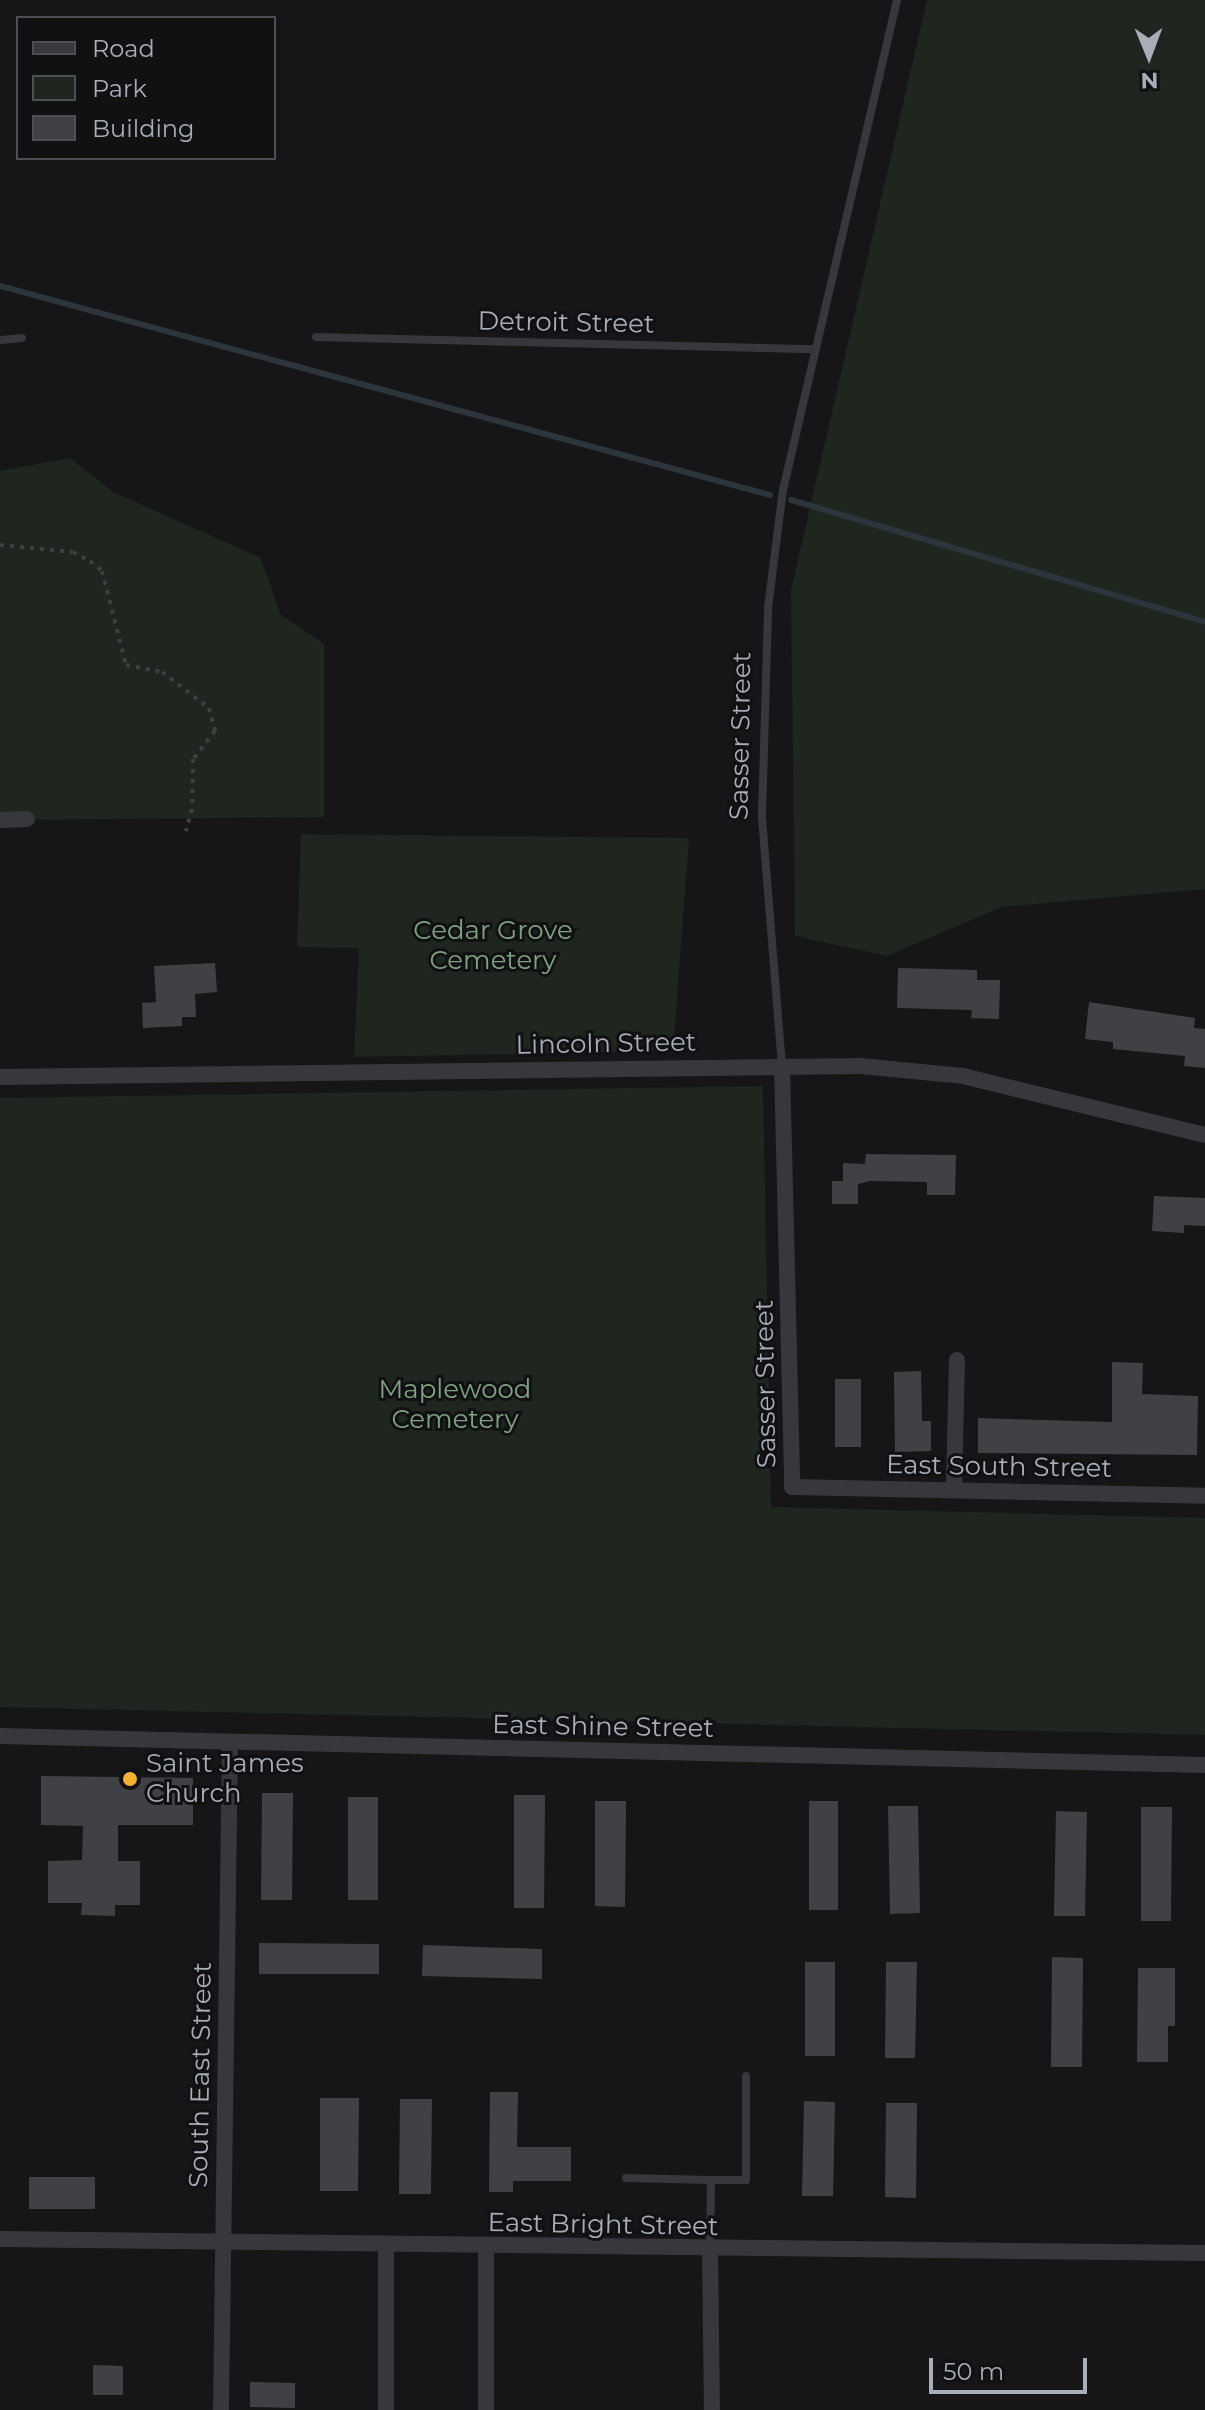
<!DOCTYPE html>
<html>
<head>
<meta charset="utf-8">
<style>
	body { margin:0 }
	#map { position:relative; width:1205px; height:2410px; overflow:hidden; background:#161618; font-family:Montserrat,sans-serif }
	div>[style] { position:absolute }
	.green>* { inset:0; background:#1e261f }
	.stream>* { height:6px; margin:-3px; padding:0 3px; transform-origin:3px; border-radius:3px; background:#2c353c }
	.building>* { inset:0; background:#404145 }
	.path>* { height:4px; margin-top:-2px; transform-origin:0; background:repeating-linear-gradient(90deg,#3d3f44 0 4px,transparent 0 10px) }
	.service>* { height:8px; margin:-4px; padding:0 4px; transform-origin:4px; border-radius:4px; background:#37383d }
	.minor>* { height:16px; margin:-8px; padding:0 8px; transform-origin:8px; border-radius:8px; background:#37383d }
	.dots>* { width:22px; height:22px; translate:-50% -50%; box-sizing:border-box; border:4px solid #111113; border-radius:50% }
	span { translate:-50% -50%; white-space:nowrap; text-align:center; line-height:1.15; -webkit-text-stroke:6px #111113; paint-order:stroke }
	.street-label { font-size:26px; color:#a8adb8 }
	.park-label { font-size:26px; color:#7fa381 }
	.poi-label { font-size:26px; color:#a8adb8 }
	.left { translate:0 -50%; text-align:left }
	.legend { position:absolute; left:16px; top:16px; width:260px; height:144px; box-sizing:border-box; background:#111113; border:2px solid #4d4f55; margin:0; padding:10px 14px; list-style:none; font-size:24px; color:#a8adb8 }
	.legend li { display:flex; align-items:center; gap:16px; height:40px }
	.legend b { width:40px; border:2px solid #4d4f55 }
	.north { position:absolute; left:1109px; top:16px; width:80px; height:80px; -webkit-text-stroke:6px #111113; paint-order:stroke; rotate:179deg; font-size:22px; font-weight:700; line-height:32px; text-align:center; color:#a8adb8 }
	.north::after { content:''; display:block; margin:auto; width:28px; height:36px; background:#a8adb8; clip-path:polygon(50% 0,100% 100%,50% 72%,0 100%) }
	.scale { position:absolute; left:929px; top:2358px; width:158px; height:36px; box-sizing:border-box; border:4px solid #a8adb8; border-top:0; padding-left:10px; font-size:24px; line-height:28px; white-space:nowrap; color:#a8adb8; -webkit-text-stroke:6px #111113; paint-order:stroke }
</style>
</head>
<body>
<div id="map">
	<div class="green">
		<div style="clip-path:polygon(927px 0,1205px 0,1205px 889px,1002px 907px,887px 956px,795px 936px,791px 590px)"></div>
		<div style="clip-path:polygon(70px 458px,113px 492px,261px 558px,280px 614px,324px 644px,324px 817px,0 820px,0 471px)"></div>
		<div style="clip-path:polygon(301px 834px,689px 838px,673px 1051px,354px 1057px,359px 948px,297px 947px)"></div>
		<div style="clip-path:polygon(763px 1086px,771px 1507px,1205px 1518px,1205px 1735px,0 1707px,0 1098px)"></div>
	</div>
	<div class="stream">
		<div style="left:0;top:286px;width:798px;rotate:15.19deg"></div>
		<div style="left:791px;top:500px;width:432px;rotate:16.4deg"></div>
	</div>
	<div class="building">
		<div style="clip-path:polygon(215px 963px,217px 992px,195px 994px,196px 1017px,182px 1017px,182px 1026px,143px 1028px,142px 1003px,156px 1002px,154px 966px)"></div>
		<div style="clip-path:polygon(898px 968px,977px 970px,977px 980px,1000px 980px,999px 1019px,971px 1018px,972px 1010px,897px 1008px)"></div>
		<div style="clip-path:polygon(1089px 1002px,1195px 1018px,1194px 1028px,1205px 1029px,1205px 1068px,1184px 1066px,1185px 1056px,1113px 1049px,1113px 1042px,1085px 1039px)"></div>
		<div style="clip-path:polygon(866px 1154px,956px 1155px,955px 1195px,927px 1195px,927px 1182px,870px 1181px,858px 1184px,858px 1204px,832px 1204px,832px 1181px,843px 1181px,843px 1163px,865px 1164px)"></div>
		<div style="clip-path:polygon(1154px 1196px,1205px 1198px,1205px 1226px,1184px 1225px,1184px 1233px,1152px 1231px)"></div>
		<div style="clip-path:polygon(1112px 1362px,1143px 1363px,1142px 1394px,1198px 1396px,1197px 1455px,978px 1453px,978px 1418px,1112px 1422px)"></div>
		<div style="clip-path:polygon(921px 1371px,922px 1421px,931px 1421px,931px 1451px,895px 1452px,894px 1372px)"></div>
		<div style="clip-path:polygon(835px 1379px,861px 1379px,861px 1447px,835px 1447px)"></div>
		<div style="clip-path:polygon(41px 1776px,193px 1778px,193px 1825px,118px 1825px,118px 1861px,140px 1861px,140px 1905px,115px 1905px,115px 1916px,81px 1915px,82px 1903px,48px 1903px,48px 1861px,82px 1860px,83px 1826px,41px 1825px)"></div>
		<div style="clip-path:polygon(262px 1793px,293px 1793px,292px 1900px,261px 1900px)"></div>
		<div style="clip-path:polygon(514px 1795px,545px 1795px,544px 1908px,514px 1908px)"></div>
		<div style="clip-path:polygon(348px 1797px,378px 1797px,378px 1900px,348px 1900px)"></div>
		<div style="clip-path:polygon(595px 1801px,626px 1801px,625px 1907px,595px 1906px)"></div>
		<div style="clip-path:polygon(809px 1801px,838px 1801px,838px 1910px,809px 1910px)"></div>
		<div style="clip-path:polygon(888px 1806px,918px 1806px,920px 1913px,890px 1914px)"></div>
		<div style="clip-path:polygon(1141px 1807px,1172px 1807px,1171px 1921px,1141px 1921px)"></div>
		<div style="clip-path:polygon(1056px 1811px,1087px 1812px,1085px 1916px,1054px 1916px)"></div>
		<div style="clip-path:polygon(259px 1943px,379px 1944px,379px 1974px,259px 1974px)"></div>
		<div style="clip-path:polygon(423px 1945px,542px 1949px,542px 1979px,422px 1976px)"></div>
		<div style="clip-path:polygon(1052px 1957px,1083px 1958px,1082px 2067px,1051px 2067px)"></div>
		<div style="clip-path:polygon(805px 1962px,835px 1962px,835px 2056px,805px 2056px)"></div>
		<div style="clip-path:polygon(886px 1962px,917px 1962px,915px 2058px,885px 2058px)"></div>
		<div style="clip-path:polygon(1138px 1968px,1175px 1968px,1175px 2026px,1168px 2026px,1168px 2062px,1137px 2062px)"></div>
		<div style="clip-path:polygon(490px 2092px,518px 2092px,517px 2147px,571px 2147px,571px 2181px,513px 2181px,513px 2192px,489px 2192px)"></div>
		<div style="clip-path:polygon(320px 2098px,359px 2098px,358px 2191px,320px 2191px)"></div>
		<div style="clip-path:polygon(400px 2099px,432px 2099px,431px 2194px,399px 2194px)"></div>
		<div style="clip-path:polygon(804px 2101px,835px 2102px,833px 2196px,802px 2196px)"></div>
		<div style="clip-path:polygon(886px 2103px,917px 2103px,916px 2198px,885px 2197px)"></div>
		<div style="clip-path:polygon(29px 2177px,95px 2177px,95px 2209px,29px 2209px)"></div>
		<div style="clip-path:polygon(93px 2365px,123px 2366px,123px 2395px,93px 2395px)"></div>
		<div style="clip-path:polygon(250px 2382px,295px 2383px,295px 2408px,250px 2407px)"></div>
	</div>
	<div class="path">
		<div style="left:0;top:545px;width:73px;rotate:5.5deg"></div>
		<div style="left:73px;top:552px;width:19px;rotate:28deg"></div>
		<div style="left:90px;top:561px;width:16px;rotate:40deg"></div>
		<div style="left:102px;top:571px;width:97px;rotate:75.7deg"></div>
		<div style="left:126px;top:665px;width:37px;rotate:11deg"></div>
		<div style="left:162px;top:672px;width:59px;rotate:37.5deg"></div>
		<div style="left:209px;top:708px;width:24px;rotate:75deg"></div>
		<div style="left:215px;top:731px;width:36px;rotate:128deg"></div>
		<div style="left:193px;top:759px;width:50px;rotate:91.1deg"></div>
		<div style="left:192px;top:809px;width:23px;rotate:105deg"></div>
	</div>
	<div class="service">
		<div style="left:316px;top:337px;width:499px;rotate:1.4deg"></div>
		<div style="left:0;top:340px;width:22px;rotate:-5deg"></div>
		<div style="left:782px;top:1066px;width:252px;rotate:-94.6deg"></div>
		<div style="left:762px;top:815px;width:207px;rotate:-88.3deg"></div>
		<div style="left:768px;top:608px;width:119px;rotate:-82.8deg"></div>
		<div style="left:783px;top:490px;width:503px;rotate:-76.9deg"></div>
		<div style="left:626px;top:2178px;width:85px;rotate:1.3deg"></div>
		<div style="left:710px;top:2250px;width:70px;rotate:-89.2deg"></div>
		<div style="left:711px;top:2180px;width:35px"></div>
		<div style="left:746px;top:2180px;width:104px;rotate:-90deg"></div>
	</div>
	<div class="minor">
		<div style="left:0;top:820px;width:27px;rotate:-2deg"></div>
		<div style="left:782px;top:1066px;width:421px;rotate:88.6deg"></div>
		<div style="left:792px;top:1487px;width:413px;rotate:1.2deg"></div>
		<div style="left:0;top:1077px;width:860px;rotate:-0.73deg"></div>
		<div style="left:860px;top:1066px;width:103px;rotate:5.5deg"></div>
		<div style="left:963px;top:1076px;width:249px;rotate:13.7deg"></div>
		<div style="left:954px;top:1489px;width:129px;rotate:-88.7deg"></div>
		<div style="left:0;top:1736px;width:1205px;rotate:1.38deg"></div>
		<div style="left:0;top:2239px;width:1205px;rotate:0.67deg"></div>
		<div style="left:386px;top:2246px;width:164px;rotate:90deg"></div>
		<div style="left:486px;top:2247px;width:163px;rotate:90deg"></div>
		<div style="left:710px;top:2251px;width:159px;rotate:89.3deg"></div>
		<div style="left:221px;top:2410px;width:668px;rotate:-89.23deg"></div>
	</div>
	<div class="dots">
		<div style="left:130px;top:1779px;background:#f2b134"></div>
	</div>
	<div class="street-label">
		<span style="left:566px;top:323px;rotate:1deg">Detroit Street</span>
		<span style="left:741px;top:736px;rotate:-89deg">Sasser Street</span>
		<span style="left:606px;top:1044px;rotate:-1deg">Lincoln Street</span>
		<span style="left:766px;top:1384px;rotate:-91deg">Sasser Street</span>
		<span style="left:999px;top:1467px;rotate:1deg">East South Street</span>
		<span style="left:603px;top:1727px;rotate:1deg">East Shine Street</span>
		<span style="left:201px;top:2075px;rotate:-89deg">South East Street</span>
		<span style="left:603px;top:2225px;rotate:1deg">East Bright Street</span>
	</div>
	<div class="park-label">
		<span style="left:493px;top:946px">Cedar Grove<br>Cemetery</span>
		<span style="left:455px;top:1405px">Maplewood<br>Cemetery</span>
	</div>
	<div class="poi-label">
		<span class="left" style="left:146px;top:1779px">Saint James<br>Church</span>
	</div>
	<ul class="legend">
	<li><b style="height:10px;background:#37383d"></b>Road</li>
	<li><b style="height:22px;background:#1e261f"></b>Park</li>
	<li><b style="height:22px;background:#404145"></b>Building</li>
	</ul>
	<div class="north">N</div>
	<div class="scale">50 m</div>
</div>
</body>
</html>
